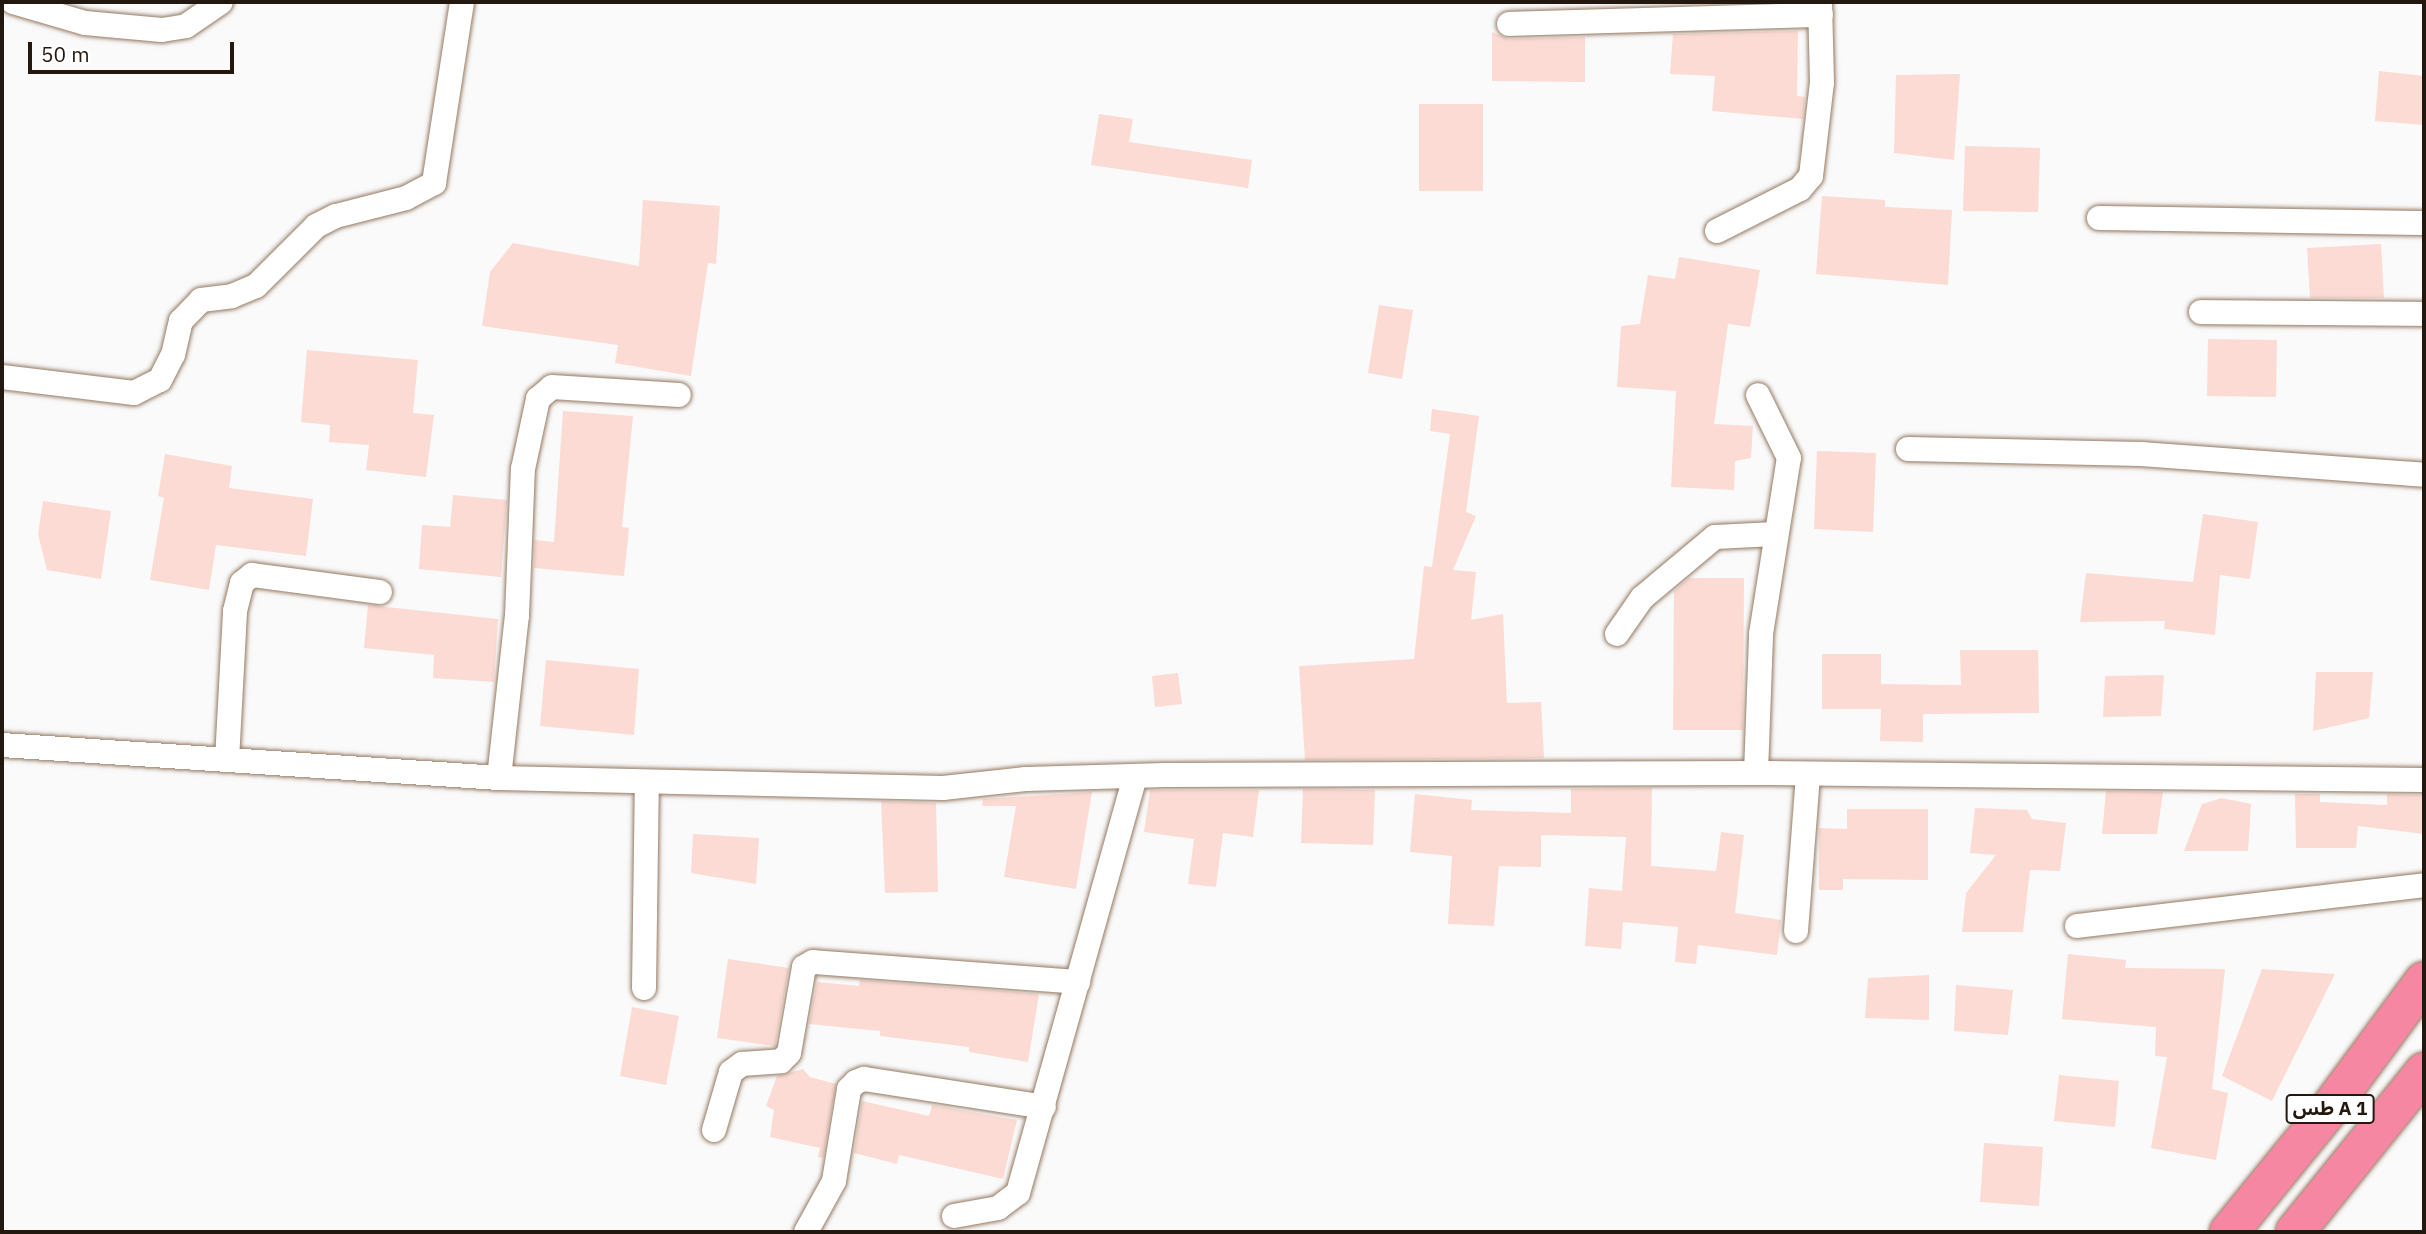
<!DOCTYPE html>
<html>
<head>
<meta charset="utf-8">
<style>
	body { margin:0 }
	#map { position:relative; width:2426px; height:1234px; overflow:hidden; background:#fafafa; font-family:"IBM Plex Sans","Noto Sans Arabic",sans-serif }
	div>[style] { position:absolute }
	.building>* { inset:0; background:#fbdbd4 }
	.roads { filter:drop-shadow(0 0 2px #947962) drop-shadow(0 0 2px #947962) }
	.street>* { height:24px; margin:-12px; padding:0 12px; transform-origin:12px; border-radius:12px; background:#fff }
	.highway>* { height:38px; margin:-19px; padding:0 19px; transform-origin:19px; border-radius:19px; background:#f687a2 }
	span { translate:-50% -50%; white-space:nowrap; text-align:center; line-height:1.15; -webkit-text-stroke:5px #fff; paint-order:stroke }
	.shield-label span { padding:2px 5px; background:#fff; border:2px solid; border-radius:5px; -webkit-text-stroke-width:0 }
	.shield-label { font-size:19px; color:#231810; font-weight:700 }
	.frame { position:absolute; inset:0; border:4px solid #231810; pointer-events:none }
	.scale { position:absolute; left:28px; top:42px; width:206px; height:32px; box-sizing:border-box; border:4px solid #231810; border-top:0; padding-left:9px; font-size:21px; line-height:24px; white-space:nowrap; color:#231810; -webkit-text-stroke:5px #fff; paint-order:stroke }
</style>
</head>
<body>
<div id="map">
	<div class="building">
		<div style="clip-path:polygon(1798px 31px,1797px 96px,1805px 97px,1803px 119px,1712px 111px,1715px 76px,1670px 74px,1673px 34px)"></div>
		<div style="clip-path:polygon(1492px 32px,1509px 39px,1585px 37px,1585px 82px,1492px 81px)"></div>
		<div style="clip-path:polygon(2379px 71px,2424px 76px,2424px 125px,2375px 121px)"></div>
		<div style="clip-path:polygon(1960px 74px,1954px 160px,1894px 153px,1896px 75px)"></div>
		<div style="clip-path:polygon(1419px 104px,1483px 104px,1483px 191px,1419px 191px)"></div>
		<div style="clip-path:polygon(1099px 114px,1133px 119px,1129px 142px,1252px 160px,1248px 188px,1091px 165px)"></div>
		<div style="clip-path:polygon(1965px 146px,2040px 148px,2038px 212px,1963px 211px)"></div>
		<div style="clip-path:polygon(1822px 196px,1885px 200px,1885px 207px,1952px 210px,1948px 285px,1816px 274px)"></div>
		<div style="clip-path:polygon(643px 200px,720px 206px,716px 264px,708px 263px,691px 376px,615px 363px,618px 345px,482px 326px,490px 272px,513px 243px,639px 266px)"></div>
		<div style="clip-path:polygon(2381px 244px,2384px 298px,2310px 298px,2307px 248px)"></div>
		<div style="clip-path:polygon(1679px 257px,1760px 270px,1750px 327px,1728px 324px,1714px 424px,1753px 426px,1751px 458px,1735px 461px,1734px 490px,1671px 487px,1676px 391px,1617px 387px,1621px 326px,1640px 324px,1648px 275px,1675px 279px)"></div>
		<div style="clip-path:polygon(1379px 305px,1413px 310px,1402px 379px,1368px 373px)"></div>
		<div style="clip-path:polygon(2208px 339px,2277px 340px,2276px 397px,2207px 396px)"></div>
		<div style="clip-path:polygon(307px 350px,418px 360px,413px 413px,434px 415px,426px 477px,366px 470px,369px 445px,329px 442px,330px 425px,301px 422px)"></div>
		<div style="clip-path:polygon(1432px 409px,1479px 416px,1466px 512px,1476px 516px,1453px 570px,1476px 572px,1471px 620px,1503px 614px,1507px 703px,1541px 702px,1544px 758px,1305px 760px,1299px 666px,1414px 659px,1424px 566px,1432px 567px,1450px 434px,1430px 431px)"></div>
		<div style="clip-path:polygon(563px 411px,633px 416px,622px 527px,629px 528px,624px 576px,534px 568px,535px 540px,554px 542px)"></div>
		<div style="clip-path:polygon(1817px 451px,1876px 453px,1873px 532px,1814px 529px)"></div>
		<div style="clip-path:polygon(165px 454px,232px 466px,229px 488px,313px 499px,306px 556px,216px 545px,209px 590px,150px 580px,164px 498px,158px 496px)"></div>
		<div style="clip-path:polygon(453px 495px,507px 500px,501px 577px,419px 569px,422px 525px,450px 527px)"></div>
		<div style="clip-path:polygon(43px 501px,111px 511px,101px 579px,47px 570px,38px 534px)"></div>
		<div style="clip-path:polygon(2203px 514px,2258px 522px,2250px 579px,2220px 575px,2215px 635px,2164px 629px,2165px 621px,2080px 622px,2086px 573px,2193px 582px)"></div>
		<div style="clip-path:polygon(1689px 578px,1744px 578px,1743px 730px,1673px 730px,1674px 591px)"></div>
		<div style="clip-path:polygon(368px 605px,498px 619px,494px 682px,433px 678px,434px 655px,364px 648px)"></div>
		<div style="clip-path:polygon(1960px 650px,2038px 650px,2039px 713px,1923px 714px,1923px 742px,1880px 741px,1881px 709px,1822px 709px,1822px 654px,1881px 654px,1881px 684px,1961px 685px)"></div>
		<div style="clip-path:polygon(546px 660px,639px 669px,634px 735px,540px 726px)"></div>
		<div style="clip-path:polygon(2316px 672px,2373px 672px,2369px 718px,2313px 731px)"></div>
		<div style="clip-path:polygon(1178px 673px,1182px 704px,1155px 707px,1152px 676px)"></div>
		<div style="clip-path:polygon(2164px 675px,2161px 716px,2103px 717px,2105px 676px)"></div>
		<div style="clip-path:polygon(1652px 788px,1651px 866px,1716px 871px,1721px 832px,1744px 835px,1735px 913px,1781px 920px,1777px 955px,1698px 945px,1696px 964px,1675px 962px,1678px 927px,1623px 922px,1621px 949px,1585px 946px,1589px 888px,1622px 891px,1626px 837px,1541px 835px,1541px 867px,1499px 866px,1494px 926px,1448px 924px,1452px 856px,1410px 852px,1415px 794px,1472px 800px,1471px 810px,1571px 813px,1571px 789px)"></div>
		<div style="clip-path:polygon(1303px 789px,1375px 790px,1373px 845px,1301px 843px)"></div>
		<div style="clip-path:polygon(1150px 790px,1259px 790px,1253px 837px,1223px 833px,1216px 887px,1188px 884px,1194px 839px,1144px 832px)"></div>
		<div style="clip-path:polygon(2106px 791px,2163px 792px,2157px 834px,2102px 834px)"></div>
		<div style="clip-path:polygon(1092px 792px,1076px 889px,1004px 877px,1016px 806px,982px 806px,983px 799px)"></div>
		<div style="clip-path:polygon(2295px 794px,2320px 794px,2320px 802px,2387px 805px,2387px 794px,2424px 795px,2424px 834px,2358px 826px,2356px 848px,2296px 848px)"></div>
		<div style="clip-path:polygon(2222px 798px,2251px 804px,2248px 851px,2184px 851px,2202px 804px)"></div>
		<div style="clip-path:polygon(881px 801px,936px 803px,938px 892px,885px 893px)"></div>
		<div style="clip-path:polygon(1975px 808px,2027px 810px,2032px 819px,2066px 823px,2060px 871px,2030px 870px,2023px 932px,1962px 932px,1966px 893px,1996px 855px,1970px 853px)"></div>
		<div style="clip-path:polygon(1847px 809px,1928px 809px,1928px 880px,1843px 879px,1843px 890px,1819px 890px,1819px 828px,1847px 829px)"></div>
		<div style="clip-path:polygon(693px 834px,759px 838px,756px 884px,691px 873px)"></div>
		<div style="clip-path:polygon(2068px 954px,2126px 960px,2125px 968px,2225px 969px,2212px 1089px,2228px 1093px,2216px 1160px,2151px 1148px,2167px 1057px,2155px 1056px,2156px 1027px,2062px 1019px)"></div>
		<div style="clip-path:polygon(728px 959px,789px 968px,775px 1046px,717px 1038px)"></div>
		<div style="clip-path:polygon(2262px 969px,2335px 974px,2272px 1101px,2222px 1076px)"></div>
		<div style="clip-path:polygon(1929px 975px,1929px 1020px,1865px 1018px,1868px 978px)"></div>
		<div style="clip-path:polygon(860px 980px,1039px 994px,1028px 1062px,969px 1052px,969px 1047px,880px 1036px,880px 1031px,809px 1024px,817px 982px,859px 986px)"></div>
		<div style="clip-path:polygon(1956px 985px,2013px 990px,2008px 1035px,1954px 1031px)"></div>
		<div style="clip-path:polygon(632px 1007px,679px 1016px,666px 1085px,620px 1076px)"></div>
		<div style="clip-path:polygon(803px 1069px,810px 1077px,836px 1084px,823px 1158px,818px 1157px,820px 1148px,770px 1137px,774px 1110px,766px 1106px,777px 1076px)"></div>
		<div style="clip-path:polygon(2059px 1075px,2119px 1081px,2115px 1127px,2054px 1121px)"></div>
		<div style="clip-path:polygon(862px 1101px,929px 1116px,932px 1105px,1017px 1120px,1003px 1179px,899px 1155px,897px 1164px,854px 1153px)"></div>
		<div style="clip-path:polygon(1984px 1143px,2043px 1147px,2039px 1206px,1980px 1202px)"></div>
	</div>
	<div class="roads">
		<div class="street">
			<div style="left:13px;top:2px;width:75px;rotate:16.3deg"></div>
			<div style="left:85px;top:23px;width:77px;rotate:5.2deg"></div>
			<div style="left:162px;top:30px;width:24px;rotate:-9deg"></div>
			<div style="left:186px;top:26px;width:42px;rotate:-34.4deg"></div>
			<div style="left:1509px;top:24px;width:312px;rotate:-1.7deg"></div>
			<div style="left:2099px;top:218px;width:325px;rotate:0.9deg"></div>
			<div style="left:1717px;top:231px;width:93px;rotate:-26.8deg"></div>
			<div style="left:1800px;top:189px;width:17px;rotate:-50deg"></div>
			<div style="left:1811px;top:176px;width:94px;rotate:-83.3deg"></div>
			<div style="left:1822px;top:83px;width:81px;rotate:-91.4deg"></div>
			<div style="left:2201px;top:312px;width:223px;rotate:0.5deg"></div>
			<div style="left:2px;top:377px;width:133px;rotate:6.9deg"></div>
			<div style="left:134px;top:393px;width:29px;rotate:-27deg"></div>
			<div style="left:160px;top:380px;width:28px;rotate:-63deg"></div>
			<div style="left:173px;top:355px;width:35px;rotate:-77deg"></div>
			<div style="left:181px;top:321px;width:29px;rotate:-46deg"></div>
			<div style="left:201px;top:300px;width:31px;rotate:-7deg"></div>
			<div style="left:232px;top:296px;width:26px;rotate:-23deg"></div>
			<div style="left:256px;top:286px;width:85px;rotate:-45deg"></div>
			<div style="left:316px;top:226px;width:22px;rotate:-27deg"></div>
			<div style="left:336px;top:216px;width:72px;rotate:-14.4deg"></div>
			<div style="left:406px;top:198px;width:32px;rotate:-28deg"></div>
			<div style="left:434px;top:183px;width:183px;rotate:-81.2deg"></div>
			<div style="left:1908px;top:449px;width:233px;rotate:1.2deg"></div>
			<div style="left:2141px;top:454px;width:284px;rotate:4.2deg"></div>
			<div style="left:1617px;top:634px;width:44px;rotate:-55.2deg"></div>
			<div style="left:1642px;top:598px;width:95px;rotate:-39.9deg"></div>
			<div style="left:1715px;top:537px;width:60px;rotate:-2.9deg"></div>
			<div style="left:2px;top:745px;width:498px;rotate:3.8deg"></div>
			<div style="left:499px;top:778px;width:444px;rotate:1.3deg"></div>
			<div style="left:943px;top:788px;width:83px;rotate:-6.2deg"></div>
			<div style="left:1026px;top:779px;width:139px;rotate:-1.6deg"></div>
			<div style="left:1165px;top:775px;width:601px;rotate:-0.19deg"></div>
			<div style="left:1766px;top:773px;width:658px;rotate:0.61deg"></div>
			<div style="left:227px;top:760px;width:149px;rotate:-86.9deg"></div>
			<div style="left:235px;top:611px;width:29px;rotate:-76deg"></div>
			<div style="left:242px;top:583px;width:13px;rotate:-39deg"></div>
			<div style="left:252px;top:575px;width:129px;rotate:7.6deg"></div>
			<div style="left:1756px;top:773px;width:139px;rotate:-87.9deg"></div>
			<div style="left:1761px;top:634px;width:178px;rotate:-81deg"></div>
			<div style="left:1789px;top:458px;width:70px;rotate:-116.2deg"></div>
			<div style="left:499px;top:778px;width:163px;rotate:-83.7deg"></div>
			<div style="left:517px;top:616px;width:147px;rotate:-87.7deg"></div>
			<div style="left:523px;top:469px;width:72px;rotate:-77.9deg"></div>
			<div style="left:538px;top:399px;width:18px;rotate:-41deg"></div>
			<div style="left:552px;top:387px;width:127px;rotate:3.6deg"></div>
			<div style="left:2077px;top:926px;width:349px;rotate:-6.7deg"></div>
			<div style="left:1796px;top:931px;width:157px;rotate:-85.6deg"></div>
			<div style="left:644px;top:988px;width:206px;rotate:-89.2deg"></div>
			<div style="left:714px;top:1130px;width:60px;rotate:-73.7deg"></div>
			<div style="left:731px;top:1072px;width:14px;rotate:-36deg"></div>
			<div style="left:742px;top:1064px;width:39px;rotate:-4deg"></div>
			<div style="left:781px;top:1061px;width:11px;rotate:-45deg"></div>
			<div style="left:789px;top:1053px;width:87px;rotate:-80.1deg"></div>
			<div style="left:804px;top:967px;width:10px;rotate:-29deg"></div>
			<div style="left:813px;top:962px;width:266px;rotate:4.3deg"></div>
			<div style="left:954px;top:1216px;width:45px;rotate:-10.3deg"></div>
			<div style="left:998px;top:1208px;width:25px;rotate:-37deg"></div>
			<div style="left:1018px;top:1193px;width:432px;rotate:-74.3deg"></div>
			<div style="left:806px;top:1232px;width:58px;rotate:-61.2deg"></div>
			<div style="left:834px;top:1181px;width:93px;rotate:-80.7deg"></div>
			<div style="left:849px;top:1089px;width:10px;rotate:-45deg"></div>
			<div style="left:856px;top:1082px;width:9px;rotate:-21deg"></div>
			<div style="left:864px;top:1079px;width:182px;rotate:8.8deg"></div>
		</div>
		<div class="highway">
			<div style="left:2229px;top:1232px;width:160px;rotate:-50.8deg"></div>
			<div style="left:2330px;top:1108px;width:158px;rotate:-53.5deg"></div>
			<div style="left:2295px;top:1232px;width:206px;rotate:-51.1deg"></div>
		</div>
	</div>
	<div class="shield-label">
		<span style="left:2330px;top:1109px">طس A 1</span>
	</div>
	<div class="frame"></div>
	<div class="scale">50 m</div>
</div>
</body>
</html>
